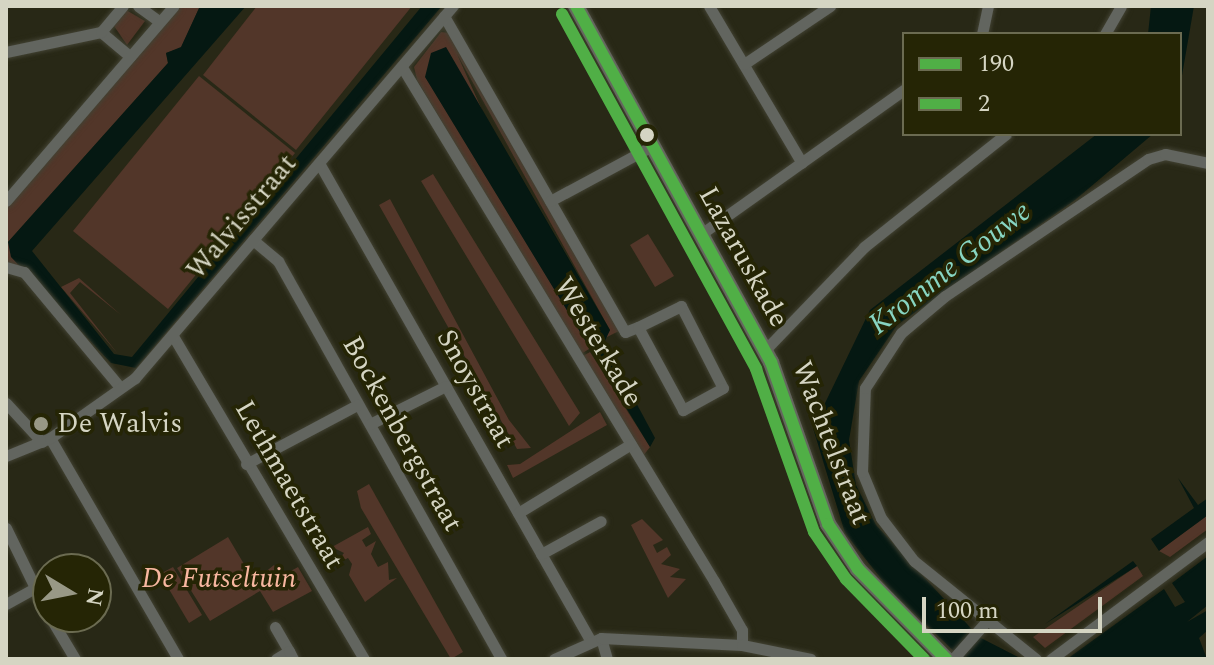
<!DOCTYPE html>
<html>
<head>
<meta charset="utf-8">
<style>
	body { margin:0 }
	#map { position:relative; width:1214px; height:665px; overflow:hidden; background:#282816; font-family:Spectral,serif }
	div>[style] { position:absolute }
	.green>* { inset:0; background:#523629 }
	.water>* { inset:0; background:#051812 }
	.roads { filter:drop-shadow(0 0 2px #424233) drop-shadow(0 0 2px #424233) }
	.street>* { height:11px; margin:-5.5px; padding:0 5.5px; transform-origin:5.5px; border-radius:5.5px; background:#62655f }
	.secondary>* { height:16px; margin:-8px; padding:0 8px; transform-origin:8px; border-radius:8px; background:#64675e }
	.bus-1>* { height:12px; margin:-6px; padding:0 6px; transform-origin:6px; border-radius:6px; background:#50af46 }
	.bus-2>* { height:12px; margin:-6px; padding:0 6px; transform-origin:6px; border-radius:6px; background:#50af46 }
	.dots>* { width:22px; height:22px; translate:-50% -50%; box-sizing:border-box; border:4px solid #252505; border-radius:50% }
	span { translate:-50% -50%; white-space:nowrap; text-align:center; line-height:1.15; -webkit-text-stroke:7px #252505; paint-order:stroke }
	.street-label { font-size:28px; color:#d5d5c3 }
	.poi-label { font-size:28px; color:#d5d5c3 }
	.left { translate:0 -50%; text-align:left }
	.park-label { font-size:28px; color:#f8b7a0; font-style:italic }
	.water-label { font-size:30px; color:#87d5c2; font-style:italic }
	.frame { position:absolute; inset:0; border:8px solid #d5d5c3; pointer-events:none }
	.legend { position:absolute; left:902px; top:32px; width:280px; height:104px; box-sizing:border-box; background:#252505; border:2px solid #6b6b51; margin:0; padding:10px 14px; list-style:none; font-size:24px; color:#d5d5c3 }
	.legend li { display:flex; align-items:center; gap:16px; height:40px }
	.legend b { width:40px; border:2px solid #6b6b51 }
	.north { position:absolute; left:32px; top:553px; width:80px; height:80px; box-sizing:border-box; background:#252505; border:2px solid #6b6b51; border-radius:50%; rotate:100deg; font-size:22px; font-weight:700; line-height:32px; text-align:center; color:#d5d5c3 }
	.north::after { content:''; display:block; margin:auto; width:28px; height:36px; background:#989886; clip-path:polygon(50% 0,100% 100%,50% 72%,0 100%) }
	.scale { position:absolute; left:922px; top:597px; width:180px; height:36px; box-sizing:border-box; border:4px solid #d5d5c3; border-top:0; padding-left:10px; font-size:24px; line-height:28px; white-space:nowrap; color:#d5d5c3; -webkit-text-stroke:6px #252505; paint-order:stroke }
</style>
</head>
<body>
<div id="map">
	<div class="green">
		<div style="clip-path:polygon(180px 6px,200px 6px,181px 48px,166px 53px,168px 63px,8px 242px,47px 292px,28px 269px,6px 262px,6px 208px)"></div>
		<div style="clip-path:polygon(257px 6px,412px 6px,296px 150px,203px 75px)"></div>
		<div style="clip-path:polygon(126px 10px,145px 21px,127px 45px,114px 26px)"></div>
		<div style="clip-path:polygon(441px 32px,450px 33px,619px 331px,605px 338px,610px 330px,457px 54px,589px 349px,581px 354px,417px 80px,414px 67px)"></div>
		<div style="clip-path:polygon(199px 76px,295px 153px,168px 309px,73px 231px)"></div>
		<div style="clip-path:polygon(433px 174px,580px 413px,569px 426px,421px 181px)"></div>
		<div style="clip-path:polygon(390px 199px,509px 420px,531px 448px,517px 449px,379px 205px)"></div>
		<div style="clip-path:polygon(648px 234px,674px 276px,655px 287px,630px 245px)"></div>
		<div style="clip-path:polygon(79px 278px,121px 315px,80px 282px,70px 293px,118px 354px,61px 287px)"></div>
		<div style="clip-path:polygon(590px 352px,650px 447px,643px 456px,583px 356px)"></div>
		<div style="clip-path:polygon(600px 412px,607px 425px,513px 478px,507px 465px,520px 464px)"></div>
		<div style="clip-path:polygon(369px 484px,463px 652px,451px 659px,361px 508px,357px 491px)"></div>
		<div style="clip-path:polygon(1208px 515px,1208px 529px,1170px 557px,1159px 551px)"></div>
		<div style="clip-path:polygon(642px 519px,663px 540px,653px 545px,657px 553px,667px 547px,671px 555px,661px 564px,680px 569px,670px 577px,686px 579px,668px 598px,631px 525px)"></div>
		<div style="clip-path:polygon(368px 527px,371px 534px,362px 540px,366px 547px,376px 541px,371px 554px,378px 567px,388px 562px,389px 580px,397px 578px,365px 602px,349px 575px,352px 564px,348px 558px,334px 565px,344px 553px,332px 547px)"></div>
		<div style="clip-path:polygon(228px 537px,254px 581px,274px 565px,280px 577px,298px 567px,312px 591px,273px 612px,260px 591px,210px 621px,177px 568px)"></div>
		<div style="clip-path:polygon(1137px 566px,1143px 576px,1045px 648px,1033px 637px)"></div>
		<div style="clip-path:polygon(173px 567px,202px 615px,189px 623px,160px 574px)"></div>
	</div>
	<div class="water">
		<div style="clip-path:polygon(200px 6px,246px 6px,32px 251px,114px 354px,132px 357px,422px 6px,442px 6px,136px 368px,111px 363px,11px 257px,8px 242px,168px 63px,166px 53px,181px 47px)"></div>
		<div style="clip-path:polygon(1151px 6px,1194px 6px,1180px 87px,1180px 34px,1148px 34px)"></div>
		<div style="clip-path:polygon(446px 47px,610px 330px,604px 343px,655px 438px,650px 447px,425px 77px,431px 53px)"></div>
		<div style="clip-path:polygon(1097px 134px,1153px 134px,1075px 200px,897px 325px,859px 381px,849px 440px,856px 485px,876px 525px,979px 637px,1022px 659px,962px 659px,890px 590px,845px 533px,813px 428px,870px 310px)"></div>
		<div style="clip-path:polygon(1178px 478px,1198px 505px,1208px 498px,1208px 515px,1159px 551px,1151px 539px,1194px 508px)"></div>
		<div style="clip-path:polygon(1208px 556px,1208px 605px,1187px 622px,1208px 610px,1208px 630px,1199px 638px,1207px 659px,1067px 659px,1164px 589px,1175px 607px,1185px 602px,1172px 583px)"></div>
		<div style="clip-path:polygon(1133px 561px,1137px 566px,1045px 624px)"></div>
	</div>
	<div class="roads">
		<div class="street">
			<div style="left:138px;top:6px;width:26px;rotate:36deg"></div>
			<div style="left:709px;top:6px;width:182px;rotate:59.4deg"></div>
			<div style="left:444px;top:16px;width:364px;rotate:60.2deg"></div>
			<div style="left:625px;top:332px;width:14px;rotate:-21deg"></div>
			<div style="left:101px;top:32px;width:38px;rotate:40deg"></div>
			<div style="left:982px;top:34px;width:29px;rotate:-78deg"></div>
			<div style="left:1105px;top:34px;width:32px;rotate:-60deg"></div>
			<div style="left:6px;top:52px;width:97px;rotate:-11.9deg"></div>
			<div style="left:101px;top:32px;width:34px;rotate:-50deg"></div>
			<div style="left:744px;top:64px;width:104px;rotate:-34deg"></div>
			<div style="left:402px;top:67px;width:601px;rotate:58.74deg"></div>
			<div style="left:714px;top:581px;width:56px;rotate:60.3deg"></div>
			<div style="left:742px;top:630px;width:15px;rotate:90deg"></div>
			<div style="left:319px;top:163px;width:546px;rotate:60.39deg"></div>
			<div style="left:6px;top:201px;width:257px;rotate:-49.3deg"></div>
			<div style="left:550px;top:201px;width:116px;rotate:-28.3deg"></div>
			<div style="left:701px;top:234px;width:249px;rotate:-35.4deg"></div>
			<div style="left:253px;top:240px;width:33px;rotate:40deg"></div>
			<div style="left:278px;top:261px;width:456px;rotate:60.7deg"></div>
			<div style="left:6px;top:267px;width:19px;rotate:16deg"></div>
			<div style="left:24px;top:272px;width:148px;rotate:50.2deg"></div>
			<div style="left:681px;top:306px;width:92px;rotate:62.9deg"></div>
			<div style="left:723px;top:388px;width:46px;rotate:151.2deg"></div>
			<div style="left:683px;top:410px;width:94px;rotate:-118.5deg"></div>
			<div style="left:638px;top:327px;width:48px;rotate:-26deg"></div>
			<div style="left:173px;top:336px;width:375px;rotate:59.4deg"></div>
			<div style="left:765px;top:350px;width:143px;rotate:-46.1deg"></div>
			<div style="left:864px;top:247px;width:181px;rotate:-38.5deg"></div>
			<div style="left:6px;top:403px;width:53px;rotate:47.3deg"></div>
			<div style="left:370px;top:424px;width:85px;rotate:-26.6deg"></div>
			<div style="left:50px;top:438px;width:255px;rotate:59.9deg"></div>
			<div style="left:6px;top:456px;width:48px;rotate:-22.2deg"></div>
			<div style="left:50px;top:438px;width:104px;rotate:-35.2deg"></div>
			<div style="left:135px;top:378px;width:489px;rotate:-49.5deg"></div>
			<div style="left:246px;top:464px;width:126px;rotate:-28deg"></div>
			<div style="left:518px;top:513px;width:132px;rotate:-31.4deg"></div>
			<div style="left:6px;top:528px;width:96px;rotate:64deg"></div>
			<div style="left:541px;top:554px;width:68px;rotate:-28.8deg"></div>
			<div style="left:6px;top:604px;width:31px;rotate:-29deg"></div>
			<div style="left:50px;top:617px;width:49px;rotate:59.2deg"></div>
			<div style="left:275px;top:627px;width:28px;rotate:60deg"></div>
			<div style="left:601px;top:638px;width:22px;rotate:74deg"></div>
			<div style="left:276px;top:659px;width:15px;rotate:-32deg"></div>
			<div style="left:289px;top:651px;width:9px;rotate:63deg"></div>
			<div style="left:554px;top:659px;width:51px;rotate:-24.1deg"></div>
			<div style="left:601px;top:638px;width:141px;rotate:2.8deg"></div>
			<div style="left:742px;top:645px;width:70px;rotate:11.5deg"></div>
			<div style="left:953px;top:659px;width:47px;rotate:-48.5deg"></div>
			<div style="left:1036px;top:659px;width:156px;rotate:-141.2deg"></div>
			<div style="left:914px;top:561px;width:54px;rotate:-127.5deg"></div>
			<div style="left:881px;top:518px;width:50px;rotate:-112.4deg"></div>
			<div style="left:862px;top:472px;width:84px;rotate:-88deg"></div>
			<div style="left:865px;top:388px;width:66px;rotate:-56.8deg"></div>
			<div style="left:901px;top:333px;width:57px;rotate:-40.1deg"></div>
			<div style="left:945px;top:296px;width:245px;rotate:-34deg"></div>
			<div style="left:1148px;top:159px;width:18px;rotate:-16deg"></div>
			<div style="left:1165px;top:154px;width:44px;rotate:11.8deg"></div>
			<div style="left:1051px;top:659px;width:196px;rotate:-36.7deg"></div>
		</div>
		<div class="secondary">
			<div style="left:576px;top:6px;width:406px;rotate:61.3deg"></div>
			<div style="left:771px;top:362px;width:172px;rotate:70.6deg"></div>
			<div style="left:828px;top:524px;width:54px;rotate:56.3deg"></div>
			<div style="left:858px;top:569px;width:126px;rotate:45.6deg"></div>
		</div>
	</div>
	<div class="bus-1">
		<div style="left:576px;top:6px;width:406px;rotate:61.3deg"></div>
		<div style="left:771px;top:362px;width:172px;rotate:70.6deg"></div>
		<div style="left:828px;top:524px;width:54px;rotate:56.3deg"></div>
		<div style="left:858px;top:569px;width:126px;rotate:45.6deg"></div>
	</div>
	<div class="bus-2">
		<div style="left:562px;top:14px;width:405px;rotate:61.3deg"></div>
		<div style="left:756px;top:369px;width:173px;rotate:70.4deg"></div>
		<div style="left:814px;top:532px;width:57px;rotate:55.8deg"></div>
		<div style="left:846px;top:579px;width:112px;rotate:45.7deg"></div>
	</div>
	<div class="dots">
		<div style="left:647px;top:135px;background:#d5d5c3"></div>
		<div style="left:41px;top:424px;background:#989886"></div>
	</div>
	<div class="street-label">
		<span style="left:242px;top:217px;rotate:-50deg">Walvisstraat</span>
		<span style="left:743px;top:257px;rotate:61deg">Lazaruskade</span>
		<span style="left:598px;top:342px;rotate:59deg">Westerkade</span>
		<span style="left:475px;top:389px;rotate:61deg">Snoystraat</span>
		<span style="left:402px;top:434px;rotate:61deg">Bockenbergstraat</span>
		<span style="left:831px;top:443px;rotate:69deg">Wachtelstraat</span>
		<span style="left:289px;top:485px;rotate:60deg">Lethmaetstraat</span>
	</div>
	<div class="poi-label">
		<span class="left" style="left:57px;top:424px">De Walvis</span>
	</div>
	<div class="park-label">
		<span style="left:219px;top:579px">De Futseltuin</span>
	</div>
	<div class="water-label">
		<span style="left:950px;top:268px;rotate:-38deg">Kromme Gouwe</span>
	</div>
	<div class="frame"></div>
	<ul class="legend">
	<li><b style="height:10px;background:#50af46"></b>190</li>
	<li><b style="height:10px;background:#50af46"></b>2</li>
	</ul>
	<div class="north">N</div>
	<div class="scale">100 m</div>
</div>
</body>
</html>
